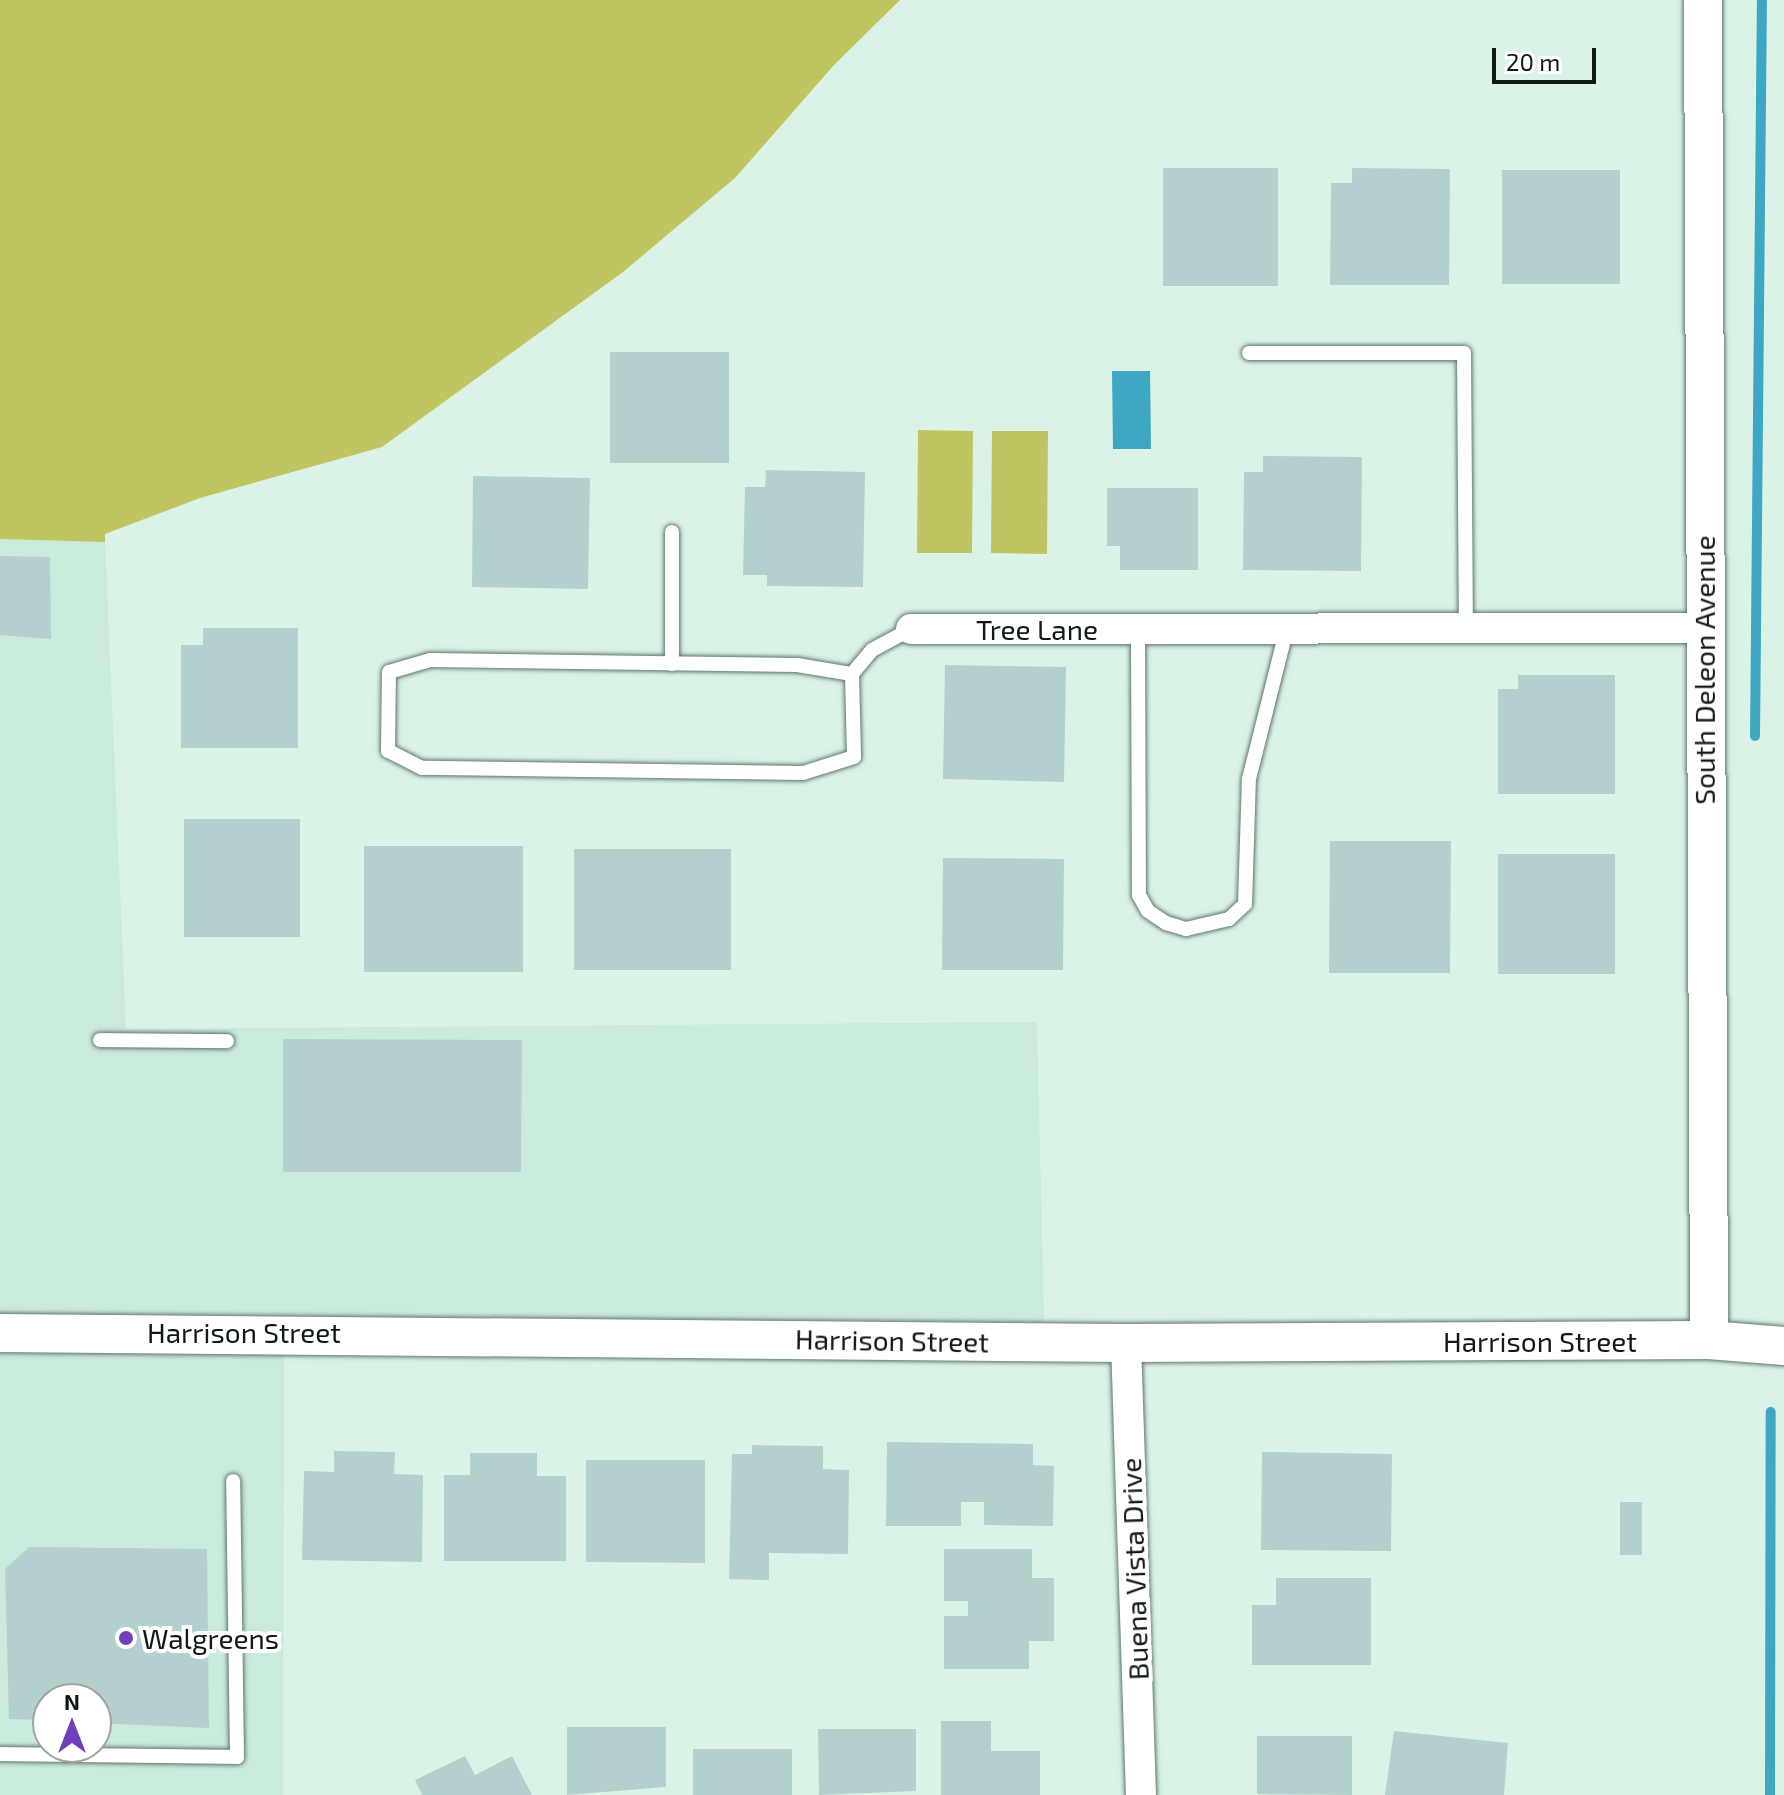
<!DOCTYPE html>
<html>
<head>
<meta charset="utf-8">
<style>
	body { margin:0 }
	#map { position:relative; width:1784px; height:1795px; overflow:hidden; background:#dbf3e7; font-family:"Exo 2",sans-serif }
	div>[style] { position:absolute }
	.built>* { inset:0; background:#caeadb }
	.green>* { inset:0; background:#bfc560 }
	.water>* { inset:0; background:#3ea7c2 }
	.stream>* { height:10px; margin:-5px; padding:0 5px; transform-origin:5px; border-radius:5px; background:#3ea7c2 }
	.building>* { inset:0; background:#b4d0ce }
	.roads { filter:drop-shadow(0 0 2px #60766c) drop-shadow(0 0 2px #60766c) }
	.service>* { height:14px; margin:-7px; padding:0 7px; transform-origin:7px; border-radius:7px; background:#fff }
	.minor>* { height:30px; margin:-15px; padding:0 15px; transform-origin:15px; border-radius:15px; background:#fff }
	.tertiary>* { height:38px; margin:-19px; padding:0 19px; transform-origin:19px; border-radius:19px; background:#fff }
	.dots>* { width:22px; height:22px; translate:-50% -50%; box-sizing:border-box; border:4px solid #fff; border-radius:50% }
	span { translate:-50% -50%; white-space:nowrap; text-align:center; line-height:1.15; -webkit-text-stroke:8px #fff; paint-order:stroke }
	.street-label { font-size:28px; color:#111915 }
	.poi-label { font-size:28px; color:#111915 }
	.left { translate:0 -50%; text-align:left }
	.north { position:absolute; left:32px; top:1683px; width:80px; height:80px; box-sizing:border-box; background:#fff; border:2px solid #a0a3a1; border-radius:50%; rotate:0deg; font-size:22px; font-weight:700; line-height:32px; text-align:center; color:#111915 }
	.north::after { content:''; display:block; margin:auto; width:28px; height:36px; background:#6f40b7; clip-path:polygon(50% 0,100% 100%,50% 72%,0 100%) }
	.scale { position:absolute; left:1492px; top:48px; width:104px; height:36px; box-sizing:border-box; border:4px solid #111915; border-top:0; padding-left:10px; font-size:24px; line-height:28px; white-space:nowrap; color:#111915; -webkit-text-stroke:6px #fff; paint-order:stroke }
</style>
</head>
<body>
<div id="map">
	<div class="built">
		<div style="clip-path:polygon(0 539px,105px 542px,126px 1029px,1037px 1022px,1044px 1322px,0 1313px)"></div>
		<div style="clip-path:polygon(evenodd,284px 1352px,283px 1795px,0 1795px,0 1354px,284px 1352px,48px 1699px,96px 1699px,96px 1747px,48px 1747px,48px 1699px)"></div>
	</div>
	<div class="green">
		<div style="clip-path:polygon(0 0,900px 0,834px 65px,735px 178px,623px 272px,382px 447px,200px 498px,105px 534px,105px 542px,0 539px)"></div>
		<div style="clip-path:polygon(918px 430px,973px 431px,972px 553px,917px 553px)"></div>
		<div style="clip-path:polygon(992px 431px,1048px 431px,1047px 554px,991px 553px)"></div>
	</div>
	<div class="water">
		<div style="clip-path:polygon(1112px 371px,1150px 371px,1151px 449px,1113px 449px)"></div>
	</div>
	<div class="stream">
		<div style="left:1755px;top:736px;width:736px;rotate:-89.46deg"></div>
		<div style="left:1770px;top:1795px;width:383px;rotate:-89.9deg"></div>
	</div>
	<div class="building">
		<div style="clip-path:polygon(1163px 168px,1278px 168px,1278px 286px,1163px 286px)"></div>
		<div style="clip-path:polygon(1352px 168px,1450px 169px,1449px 285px,1330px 285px,1331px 183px,1352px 183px)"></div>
		<div style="clip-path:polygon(1502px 170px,1620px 170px,1620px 284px,1502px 284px)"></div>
		<div style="clip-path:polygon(610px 352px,729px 352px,729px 463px,610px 463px)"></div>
		<div style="clip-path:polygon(1263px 456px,1362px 457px,1361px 571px,1243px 570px,1244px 472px,1263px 472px)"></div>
		<div style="clip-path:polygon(766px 470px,865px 472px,863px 587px,767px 586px,767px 575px,743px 575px,745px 487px,765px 487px)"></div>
		<div style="clip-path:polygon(473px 476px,590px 478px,588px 589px,472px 587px)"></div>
		<div style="clip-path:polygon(1107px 488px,1198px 488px,1198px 570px,1120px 570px,1120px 546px,1107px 546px)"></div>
		<div style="clip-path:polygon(0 556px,50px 557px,51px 639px,0 635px)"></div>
		<div style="clip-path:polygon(203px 628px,298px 628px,298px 748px,181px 748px,181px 645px,203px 645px)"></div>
		<div style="clip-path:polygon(945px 665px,1066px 667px,1064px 782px,943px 779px)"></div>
		<div style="clip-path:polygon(1518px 675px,1615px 675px,1615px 794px,1498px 794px,1498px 689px,1518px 689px)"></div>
		<div style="clip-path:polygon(184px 819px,300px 819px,300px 937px,184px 937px)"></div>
		<div style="clip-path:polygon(1330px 841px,1451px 841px,1450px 973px,1329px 973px)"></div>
		<div style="clip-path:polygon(364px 846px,523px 846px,523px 972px,364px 972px)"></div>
		<div style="clip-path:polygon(574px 849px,731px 849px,731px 970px,574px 970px)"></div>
		<div style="clip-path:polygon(1498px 854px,1615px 854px,1615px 974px,1498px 974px)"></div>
		<div style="clip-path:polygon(943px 858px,1064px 859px,1063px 970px,942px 970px)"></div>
		<div style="clip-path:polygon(283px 1039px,522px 1040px,521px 1172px,283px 1172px)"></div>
		<div style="clip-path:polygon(887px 1442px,1033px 1444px,1033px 1465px,1054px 1466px,1053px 1526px,984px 1525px,984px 1502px,961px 1502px,961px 1526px,886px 1526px)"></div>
		<div style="clip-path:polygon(752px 1445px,823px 1446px,823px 1469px,849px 1470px,848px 1554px,769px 1553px,769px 1580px,729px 1579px,732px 1454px,752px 1454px)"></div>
		<div style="clip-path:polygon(334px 1451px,395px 1452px,394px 1474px,423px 1475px,422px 1562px,302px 1560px,304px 1471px,334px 1472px)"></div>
		<div style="clip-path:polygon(1262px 1452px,1392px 1454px,1391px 1551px,1261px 1550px)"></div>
		<div style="clip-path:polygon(470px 1453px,537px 1453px,537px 1476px,566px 1476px,566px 1561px,444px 1561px,444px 1475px,470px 1475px)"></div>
		<div style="clip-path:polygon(586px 1460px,705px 1460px,705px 1563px,586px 1562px)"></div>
		<div style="clip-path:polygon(1620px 1502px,1642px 1502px,1642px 1555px,1620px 1555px)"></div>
		<div style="clip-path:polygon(29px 1547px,207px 1549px,209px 1728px,96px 1723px,96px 1699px,48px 1699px,48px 1720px,9px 1719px,5px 1569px)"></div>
		<div style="clip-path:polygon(944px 1549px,1032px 1549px,1032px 1578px,1054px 1578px,1054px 1641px,1029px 1641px,1029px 1669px,944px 1669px,944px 1616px,968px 1616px,968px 1601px,944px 1601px)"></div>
		<div style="clip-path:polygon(1276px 1578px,1371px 1578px,1371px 1665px,1252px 1665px,1252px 1605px,1276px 1605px)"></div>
		<div style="clip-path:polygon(941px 1721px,991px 1721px,991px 1751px,1040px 1751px,1040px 1795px,941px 1795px)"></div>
		<div style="clip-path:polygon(567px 1727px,666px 1727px,666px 1787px,567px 1795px)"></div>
		<div style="clip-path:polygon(818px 1729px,916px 1729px,916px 1791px,819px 1795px)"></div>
		<div style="clip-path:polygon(1394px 1731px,1508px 1743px,1504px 1795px,1385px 1795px)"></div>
		<div style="clip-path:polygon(1257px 1736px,1352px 1736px,1352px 1795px,1257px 1794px)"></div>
		<div style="clip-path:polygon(693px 1749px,792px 1749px,792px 1795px,693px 1795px)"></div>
		<div style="clip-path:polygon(465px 1756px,475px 1775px,512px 1756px,532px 1795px,422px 1795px,415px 1780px)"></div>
	</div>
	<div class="roads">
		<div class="service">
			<div style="left:1249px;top:353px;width:215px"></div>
			<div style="left:1464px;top:353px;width:276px;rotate:89.6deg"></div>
			<div style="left:672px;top:532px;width:132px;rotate:90deg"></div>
			<div style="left:1138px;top:629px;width:266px;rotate:89.8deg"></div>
			<div style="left:1139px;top:895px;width:18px;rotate:61deg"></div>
			<div style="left:1148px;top:911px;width:22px;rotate:34deg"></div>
			<div style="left:1166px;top:923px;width:21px;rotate:17deg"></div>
			<div style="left:1186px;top:929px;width:44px;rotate:-13.1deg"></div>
			<div style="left:1229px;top:919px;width:22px;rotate:-43deg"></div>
			<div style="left:1245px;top:904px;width:125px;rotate:-88.2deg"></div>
			<div style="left:1249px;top:779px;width:152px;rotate:-75.9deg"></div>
			<div style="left:852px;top:674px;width:83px;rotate:88.6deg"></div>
			<div style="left:854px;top:757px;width:53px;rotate:162.6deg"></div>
			<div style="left:803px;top:773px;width:381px;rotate:-179.2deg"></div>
			<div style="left:422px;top:768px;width:38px;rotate:-153deg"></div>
			<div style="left:388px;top:751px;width:79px;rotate:-89.3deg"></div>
			<div style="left:389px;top:672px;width:43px;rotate:-16.3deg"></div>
			<div style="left:430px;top:660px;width:367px;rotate:0.8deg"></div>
			<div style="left:797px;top:665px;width:56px;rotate:9.3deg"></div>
			<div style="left:852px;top:674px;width:31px;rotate:-50deg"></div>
			<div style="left:872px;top:650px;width:44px;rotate:-28.3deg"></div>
			<div style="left:100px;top:1040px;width:127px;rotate:0.5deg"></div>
			<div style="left:0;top:1754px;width:237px;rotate:0.7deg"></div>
			<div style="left:237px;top:1757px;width:276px;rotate:-90.8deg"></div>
		</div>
		<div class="minor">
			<div style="left:911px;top:629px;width:792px;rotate:-0.07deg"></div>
			<div style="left:1126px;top:1343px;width:452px;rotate:88.1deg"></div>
		</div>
		<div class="tertiary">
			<div style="left:1703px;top:0;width:1340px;rotate:89.74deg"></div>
			<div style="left:0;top:1333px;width:1126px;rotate:0.51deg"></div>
			<div style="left:1126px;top:1343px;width:583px;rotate:-0.29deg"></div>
			<div style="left:1709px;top:1340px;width:75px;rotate:4.6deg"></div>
		</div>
	</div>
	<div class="dots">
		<div style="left:126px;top:1638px;background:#6f40b7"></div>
	</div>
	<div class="street-label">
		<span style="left:1037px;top:629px">Tree Lane</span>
		<span style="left:1704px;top:670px;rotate:-90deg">South Deleon Avenue</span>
		<span style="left:244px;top:1332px">Harrison Street</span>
		<span style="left:892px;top:1340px;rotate:1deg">Harrison Street</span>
		<span style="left:1540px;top:1341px">Harrison Street</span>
		<span style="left:1134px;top:1569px;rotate:-92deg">Buena Vista Drive</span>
	</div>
	<div class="poi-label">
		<span class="left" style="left:142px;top:1638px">Walgreens</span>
	</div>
	<div class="north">N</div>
	<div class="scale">20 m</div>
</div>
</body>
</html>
